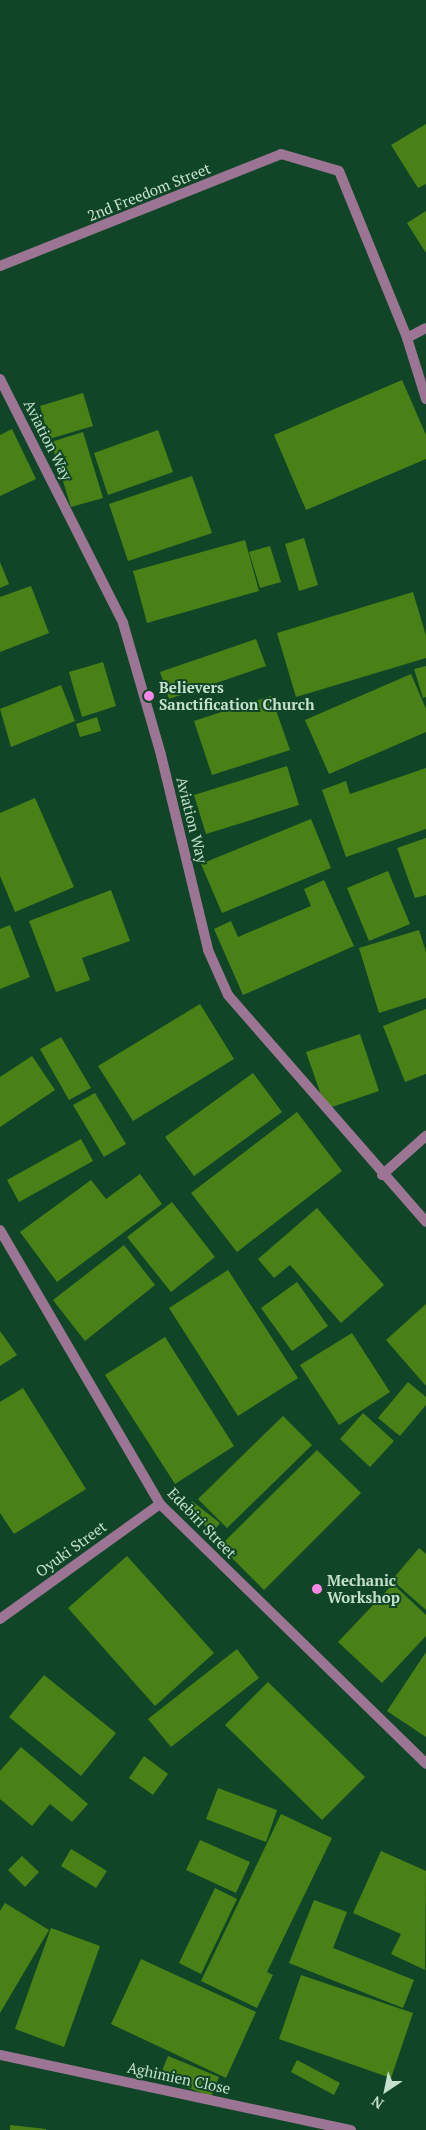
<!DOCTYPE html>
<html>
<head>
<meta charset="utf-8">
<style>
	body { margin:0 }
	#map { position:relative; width:426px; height:2130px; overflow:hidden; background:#104627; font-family:"PT Serif",serif }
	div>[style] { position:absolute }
	.building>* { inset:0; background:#4a8116 }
	.minor>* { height:10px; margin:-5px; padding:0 5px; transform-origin:5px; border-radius:5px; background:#9c7594 }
	.dots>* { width:14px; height:14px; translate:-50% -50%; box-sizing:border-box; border:2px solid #104627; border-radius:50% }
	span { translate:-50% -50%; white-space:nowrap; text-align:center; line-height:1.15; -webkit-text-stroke:4px #104627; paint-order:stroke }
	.street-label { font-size:15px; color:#c5e0cd }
	.poi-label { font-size:15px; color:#c5e0cd; font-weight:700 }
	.left { translate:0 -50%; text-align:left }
	.north { position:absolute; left:361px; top:2065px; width:50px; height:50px; -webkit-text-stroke:4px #104627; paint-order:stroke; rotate:214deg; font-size:14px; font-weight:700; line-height:20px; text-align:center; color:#c5e0cd }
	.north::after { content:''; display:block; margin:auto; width:18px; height:22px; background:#c5e0cd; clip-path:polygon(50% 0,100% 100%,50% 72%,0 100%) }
</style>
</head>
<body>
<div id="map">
	<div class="building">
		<div style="clip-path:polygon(426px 124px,426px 184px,418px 188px,391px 145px)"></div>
		<div style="clip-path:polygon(426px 211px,426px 253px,407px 223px)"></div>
		<div style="clip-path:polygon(402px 380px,426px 435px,426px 459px,306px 510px,274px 435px)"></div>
		<div style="clip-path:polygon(83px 393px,93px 426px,49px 439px,40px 406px)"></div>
		<div style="clip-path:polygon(12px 429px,36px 479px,0 496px,0 435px)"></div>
		<div style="clip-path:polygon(158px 430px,173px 472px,108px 495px,94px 453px)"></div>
		<div style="clip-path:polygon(83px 432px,103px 498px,71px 507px,51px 442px)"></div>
		<div style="clip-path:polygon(192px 476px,212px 533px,128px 561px,109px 504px)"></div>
		<div style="clip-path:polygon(304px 538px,318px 585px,299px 591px,285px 544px)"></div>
		<div style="clip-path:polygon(245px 540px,259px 591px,147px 623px,133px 571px)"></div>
		<div style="clip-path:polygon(270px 546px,281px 582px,260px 588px,249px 552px)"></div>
		<div style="clip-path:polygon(0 562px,9px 584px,0 588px)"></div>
		<div style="clip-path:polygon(31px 586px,49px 633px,0 652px,0 597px)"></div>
		<div style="clip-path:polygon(413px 592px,426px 636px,426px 658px,296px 697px,277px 633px)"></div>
		<div style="clip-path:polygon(256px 639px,266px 666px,169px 699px,160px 672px)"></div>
		<div style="clip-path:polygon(103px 662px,116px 706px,82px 717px,69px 672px)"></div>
		<div style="clip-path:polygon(426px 666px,426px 697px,423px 698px,414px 669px)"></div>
		<div style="clip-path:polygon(411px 674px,426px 709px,426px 732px,329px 774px,305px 720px)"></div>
		<div style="clip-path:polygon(61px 685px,75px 721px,11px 747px,0 709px)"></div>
		<div style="clip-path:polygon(271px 696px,290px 750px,212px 775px,194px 721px)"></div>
		<div style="clip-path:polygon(97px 717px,101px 731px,80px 737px,76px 724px)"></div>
		<div style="clip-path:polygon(287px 766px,299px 805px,206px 834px,194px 795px)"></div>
		<div style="clip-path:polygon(426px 768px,426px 829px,346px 857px,322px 790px,346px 781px,350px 794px)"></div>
		<div style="clip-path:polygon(35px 798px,74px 887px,15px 912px,0 876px,0 813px)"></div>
		<div style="clip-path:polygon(311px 819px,331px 868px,222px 913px,201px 864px)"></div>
		<div style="clip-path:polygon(426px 838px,426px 895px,415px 898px,397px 848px)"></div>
		<div style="clip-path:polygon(388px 871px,410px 924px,369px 941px,347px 888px)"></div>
		<div style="clip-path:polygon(324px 880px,354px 946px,243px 995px,214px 929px,231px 921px,238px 937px,311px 906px,304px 889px)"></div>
		<div style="clip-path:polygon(111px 890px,130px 941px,82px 958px,90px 980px,56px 992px,29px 921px)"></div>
		<div style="clip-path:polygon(10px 925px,30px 977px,0 989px,0 929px)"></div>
		<div style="clip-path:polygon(419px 930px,426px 952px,426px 998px,379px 1013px,359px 948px)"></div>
		<div style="clip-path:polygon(200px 1004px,234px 1059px,133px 1121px,98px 1066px)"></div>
		<div style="clip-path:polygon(426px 1009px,426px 1074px,405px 1082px,383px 1026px)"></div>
		<div style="clip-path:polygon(360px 1034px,379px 1091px,326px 1109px,306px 1052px)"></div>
		<div style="clip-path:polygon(61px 1037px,91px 1088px,69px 1100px,40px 1049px)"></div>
		<div style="clip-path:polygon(32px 1056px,55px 1090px,0 1127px,0 1077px)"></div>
		<div style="clip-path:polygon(253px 1073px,282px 1112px,194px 1176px,165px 1137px)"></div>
		<div style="clip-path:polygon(95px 1093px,126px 1144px,104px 1157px,73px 1105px)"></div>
		<div style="clip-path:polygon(297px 1112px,342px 1171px,237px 1252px,191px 1193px)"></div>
		<div style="clip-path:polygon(81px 1139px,93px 1161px,19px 1202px,7px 1180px)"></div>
		<div style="clip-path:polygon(140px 1174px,162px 1204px,57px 1282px,20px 1232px,91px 1180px,106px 1199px)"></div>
		<div style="clip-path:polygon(172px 1202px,215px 1257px,171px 1292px,127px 1237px)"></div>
		<div style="clip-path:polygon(317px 1208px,384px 1285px,341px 1323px,290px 1265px,274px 1278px,258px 1259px)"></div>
		<div style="clip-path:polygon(124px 1245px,155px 1285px,85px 1341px,53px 1300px)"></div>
		<div style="clip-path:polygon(228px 1270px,298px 1378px,238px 1416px,169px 1308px)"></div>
		<div style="clip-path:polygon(297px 1282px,328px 1326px,292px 1351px,261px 1308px)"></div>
		<div style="clip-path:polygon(426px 1304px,426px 1386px,386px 1340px)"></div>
		<div style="clip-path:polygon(0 1331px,17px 1355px,0 1366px)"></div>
		<div style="clip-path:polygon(352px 1333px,390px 1392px,339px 1425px,300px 1365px)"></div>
		<div style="clip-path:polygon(165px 1337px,234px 1446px,175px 1484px,105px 1375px)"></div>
		<div style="clip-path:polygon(408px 1382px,426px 1397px,426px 1405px,400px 1436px,378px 1418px)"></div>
		<div style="clip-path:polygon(23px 1388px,86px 1489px,14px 1534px,0 1513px,0 1402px)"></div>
		<div style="clip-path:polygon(363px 1413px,394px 1441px,370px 1467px,340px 1439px)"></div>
		<div style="clip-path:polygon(283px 1416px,312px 1445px,227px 1528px,198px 1499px)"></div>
		<div style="clip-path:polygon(317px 1450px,361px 1493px,264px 1590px,220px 1546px)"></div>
		<div style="clip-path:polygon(192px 1501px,220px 1523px,213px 1532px,185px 1510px)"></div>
		<div style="clip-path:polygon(419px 1548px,426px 1554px,426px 1610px,392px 1580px)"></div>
		<div style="clip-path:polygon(127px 1556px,214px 1653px,155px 1706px,68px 1608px)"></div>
		<div style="clip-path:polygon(393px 1584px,426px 1615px,426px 1636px,382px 1683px,338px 1642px)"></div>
		<div style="clip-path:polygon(237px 1649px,259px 1678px,171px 1747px,148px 1719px)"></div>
		<div style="clip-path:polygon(426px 1652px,426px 1737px,387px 1711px)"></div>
		<div style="clip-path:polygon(44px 1675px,116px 1733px,81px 1776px,9px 1717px)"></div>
		<div style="clip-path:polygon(268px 1682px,365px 1777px,322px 1820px,225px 1725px)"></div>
		<div style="clip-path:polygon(21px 1747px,88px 1804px,72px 1822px,50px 1804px,32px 1826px,0 1799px,0 1771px)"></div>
		<div style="clip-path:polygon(144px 1756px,168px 1774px,153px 1795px,129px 1778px)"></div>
		<div style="clip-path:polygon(218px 1788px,277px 1810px,266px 1842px,206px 1819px)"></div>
		<div style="clip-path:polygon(281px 1814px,332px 1838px,267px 1972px,273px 1975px,257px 2008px,201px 1981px)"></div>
		<div style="clip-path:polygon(200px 1840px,250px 1862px,236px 1893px,186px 1870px)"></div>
		<div style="clip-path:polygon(71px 1849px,107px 1871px,96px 1888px,61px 1866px)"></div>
		<div style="clip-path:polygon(381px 1851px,426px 1871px,425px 1970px,391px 1954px,401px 1934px,353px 1913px)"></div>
		<div style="clip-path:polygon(22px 1856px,39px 1872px,25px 1887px,8px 1870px)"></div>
		<div style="clip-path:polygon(215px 1888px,237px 1899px,201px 1974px,179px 1963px)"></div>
		<div style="clip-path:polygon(314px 1900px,347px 1912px,333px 1948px,414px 1980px,403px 2008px,289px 1963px)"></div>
		<div style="clip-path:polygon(5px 1903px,49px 1930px,0 2013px,0 1911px)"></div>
		<div style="clip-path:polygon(51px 1928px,100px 1946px,64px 2047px,15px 2029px)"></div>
		<div style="clip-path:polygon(141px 1959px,256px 2012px,226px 2078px,111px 2024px)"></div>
		<div style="clip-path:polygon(301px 1975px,413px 2013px,391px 2078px,279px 2039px)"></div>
		<div style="clip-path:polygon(168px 2056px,219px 2077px,211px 2097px,160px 2076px)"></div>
		<div style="clip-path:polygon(297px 2060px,340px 2083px,334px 2095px,291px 2072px)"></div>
		<div style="clip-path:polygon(10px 2125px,46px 2129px,46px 2130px,10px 2130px)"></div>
	</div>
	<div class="minor">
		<div style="left:0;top:266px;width:302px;rotate:-21.7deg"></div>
		<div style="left:281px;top:154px;width:60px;rotate:16.3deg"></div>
		<div style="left:339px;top:171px;width:180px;rotate:67.8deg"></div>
		<div style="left:407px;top:338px;width:64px;rotate:72.7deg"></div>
		<div style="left:407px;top:338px;width:21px;rotate:-28deg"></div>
		<div style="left:0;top:379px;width:273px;rotate:63.2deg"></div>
		<div style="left:123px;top:623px;width:137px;rotate:73.9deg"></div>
		<div style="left:161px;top:755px;width:201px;rotate:76.4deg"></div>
		<div style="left:208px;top:950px;width:49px;rotate:66deg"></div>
		<div style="left:228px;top:995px;width:301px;rotate:48.9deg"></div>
		<div style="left:382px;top:1175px;width:59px;rotate:-41.6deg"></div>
		<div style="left:0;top:1230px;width:317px;rotate:59.7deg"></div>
		<div style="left:160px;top:1504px;width:372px;rotate:44.3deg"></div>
		<div style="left:0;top:1619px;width:197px;rotate:-35.7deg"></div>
		<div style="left:0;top:2055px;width:359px;rotate:12.1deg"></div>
	</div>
	<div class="dots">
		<div style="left:149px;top:696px;background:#fa87e6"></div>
		<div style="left:317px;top:1589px;background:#fa87e6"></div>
	</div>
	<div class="street-label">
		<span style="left:149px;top:192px;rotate:-22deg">2nd Freedom Street</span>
		<span style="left:48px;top:440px;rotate:63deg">Aviation Way</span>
		<span style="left:192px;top:820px;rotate:76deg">Aviation Way</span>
		<span style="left:202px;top:1523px;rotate:46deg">Edebiri Street</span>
		<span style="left:71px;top:1549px;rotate:-36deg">Oyuki Street</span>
		<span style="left:179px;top:2078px;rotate:12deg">Aghimien Close</span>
	</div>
	<div class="poi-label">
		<span class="left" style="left:159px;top:696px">Believers<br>Sanctification Church</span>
		<span class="left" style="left:327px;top:1589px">Mechanic<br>Workshop</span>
	</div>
	<div class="north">N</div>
</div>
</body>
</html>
